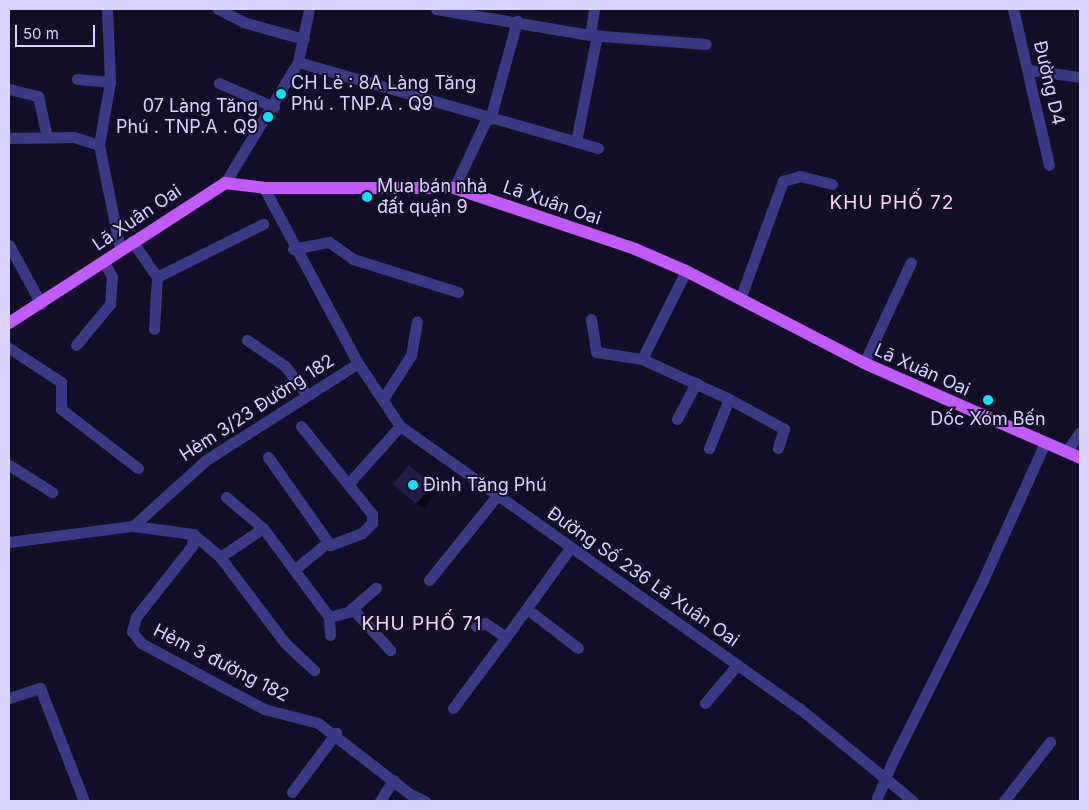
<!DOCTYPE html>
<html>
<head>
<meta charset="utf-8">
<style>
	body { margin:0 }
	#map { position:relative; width:1089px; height:810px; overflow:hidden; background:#130f26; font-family:Inter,sans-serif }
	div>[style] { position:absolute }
	.shadow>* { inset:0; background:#0007 }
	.building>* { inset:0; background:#241b47 }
	.minor>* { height:11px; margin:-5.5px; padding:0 5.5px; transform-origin:5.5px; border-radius:5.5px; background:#3d3a85 }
	.major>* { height:12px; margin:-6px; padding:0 6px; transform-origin:6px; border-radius:6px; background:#c25bff }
	.minor-bridge>* { height:11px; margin:-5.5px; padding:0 5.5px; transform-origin:5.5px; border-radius:5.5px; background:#3d3a85 }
	.dots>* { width:14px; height:14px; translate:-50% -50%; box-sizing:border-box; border:2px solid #130f26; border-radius:50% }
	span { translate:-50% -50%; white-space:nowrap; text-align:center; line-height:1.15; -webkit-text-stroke:4px #130f26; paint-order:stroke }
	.street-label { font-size:18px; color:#d9d4ff }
	.poi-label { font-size:18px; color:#d9d4ff }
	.left { translate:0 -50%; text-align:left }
	.right { translate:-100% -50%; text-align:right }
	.neighbourhood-label { font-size:19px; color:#ffd6f0; letter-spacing:1px }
	.frame { position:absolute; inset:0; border:10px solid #d9d4ff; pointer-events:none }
	.scale { position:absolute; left:15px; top:25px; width:80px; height:22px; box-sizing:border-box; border:2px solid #d9d4ff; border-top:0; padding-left:6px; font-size:15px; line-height:18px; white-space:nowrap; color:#d9d4ff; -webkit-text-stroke:4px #130f26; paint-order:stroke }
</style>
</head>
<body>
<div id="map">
	<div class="shadow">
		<div style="clip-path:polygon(409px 467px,439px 490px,424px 508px,416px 503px)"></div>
	</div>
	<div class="building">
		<div style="clip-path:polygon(409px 465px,433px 485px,416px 504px,393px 484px)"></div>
	</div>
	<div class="minor">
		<div style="left:107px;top:9px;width:73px;rotate:87.6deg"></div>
		<div style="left:218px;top:9px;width:28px;rotate:27deg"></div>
		<div style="left:243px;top:22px;width:63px;rotate:15.6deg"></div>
		<div style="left:436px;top:9px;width:156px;rotate:9.6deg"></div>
		<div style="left:590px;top:35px;width:116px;rotate:4.4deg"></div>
		<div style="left:1013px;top:9px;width:160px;rotate:77deg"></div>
		<div style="left:590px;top:35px;width:26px;rotate:-81deg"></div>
		<div style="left:298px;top:62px;width:312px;rotate:16deg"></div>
		<div style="left:1029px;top:70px;width:51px;rotate:7.8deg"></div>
		<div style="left:77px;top:79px;width:33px;rotate:5deg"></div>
		<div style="left:110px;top:82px;width:64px;rotate:99.9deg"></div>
		<div style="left:219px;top:83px;width:60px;rotate:23.6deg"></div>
		<div style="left:9px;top:89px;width:30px;rotate:14deg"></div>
		<div style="left:38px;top:96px;width:42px;rotate:77.6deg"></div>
		<div style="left:490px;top:119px;width:102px;rotate:-74.6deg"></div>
		<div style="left:9px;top:138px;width:65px;rotate:-0.9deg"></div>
		<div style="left:74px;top:137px;width:26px;rotate:18deg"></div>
		<div style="left:99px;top:145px;width:106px;rotate:78.6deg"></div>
		<div style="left:576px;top:142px;width:109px;rotate:-78.9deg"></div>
		<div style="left:225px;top:183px;width:141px;rotate:-58.9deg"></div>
		<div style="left:298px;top:62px;width:54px;rotate:-78.3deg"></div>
		<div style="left:264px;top:188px;width:199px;rotate:61.8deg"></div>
		<div style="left:358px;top:363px;width:76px;rotate:56.3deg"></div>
		<div style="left:400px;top:426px;width:489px;rotate:35.3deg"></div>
		<div style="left:799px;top:708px;width:147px;rotate:39.2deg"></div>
		<div style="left:454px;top:188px;width:77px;rotate:-64.8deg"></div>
		<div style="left:132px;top:241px;width:44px;rotate:55.2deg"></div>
		<div style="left:157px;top:277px;width:52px;rotate:93.3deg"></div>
		<div style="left:9px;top:245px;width:67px;rotate:61.5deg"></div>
		<div style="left:293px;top:249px;width:37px;rotate:-11deg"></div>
		<div style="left:329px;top:242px;width:29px;rotate:35deg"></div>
		<div style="left:353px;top:259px;width:110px;rotate:17.4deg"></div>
		<div style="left:686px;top:271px;width:98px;rotate:116.6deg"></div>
		<div style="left:642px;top:359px;width:96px;rotate:24.7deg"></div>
		<div style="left:729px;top:399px;width:53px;rotate:112.2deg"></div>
		<div style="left:157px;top:277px;width:119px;rotate:-26.6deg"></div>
		<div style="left:740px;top:299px;width:126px;rotate:-70deg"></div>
		<div style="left:783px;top:181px;width:18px;rotate:-16deg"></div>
		<div style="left:800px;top:176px;width:33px;rotate:14deg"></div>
		<div style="left:591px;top:319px;width:33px;rotate:81deg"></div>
		<div style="left:596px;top:352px;width:47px;rotate:8.7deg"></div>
		<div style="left:247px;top:340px;width:46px;rotate:34.4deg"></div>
		<div style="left:285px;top:366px;width:36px;rotate:53deg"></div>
		<div style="left:76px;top:345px;width:53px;rotate:-50.3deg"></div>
		<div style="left:110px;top:304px;width:27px;rotate:-86deg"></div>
		<div style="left:112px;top:277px;width:18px;rotate:-117deg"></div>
		<div style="left:9px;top:348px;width:62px;rotate:33.2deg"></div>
		<div style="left:61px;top:382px;width:27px;rotate:90deg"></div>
		<div style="left:61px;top:409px;width:97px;rotate:37.5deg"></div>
		<div style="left:864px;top:363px;width:111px;rotate:-65deg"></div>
		<div style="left:383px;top:399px;width:52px;rotate:-57.5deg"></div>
		<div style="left:411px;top:355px;width:34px;rotate:-80deg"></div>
		<div style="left:729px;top:399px;width:63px;rotate:28.6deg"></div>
		<div style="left:784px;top:429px;width:20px;rotate:108deg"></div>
		<div style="left:677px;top:419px;width:41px;rotate:-62.2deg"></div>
		<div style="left:301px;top:426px;width:113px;rotate:51.1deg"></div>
		<div style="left:372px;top:514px;width:9px;rotate:90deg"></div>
		<div style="left:372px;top:523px;width:14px;rotate:135deg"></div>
		<div style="left:362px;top:533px;width:34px;rotate:159deg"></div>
		<div style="left:330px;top:545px;width:4px;rotate:-124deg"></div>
		<div style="left:1066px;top:452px;width:24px;rotate:-55deg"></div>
		<div style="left:268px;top:457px;width:104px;rotate:54.8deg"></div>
		<div style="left:9px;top:465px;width:51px;rotate:32.1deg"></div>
		<div style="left:349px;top:483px;width:76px;rotate:-48.2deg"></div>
		<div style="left:226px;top:497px;width:48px;rotate:40deg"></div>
		<div style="left:133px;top:526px;width:98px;rotate:-42.1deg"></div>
		<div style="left:206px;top:460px;width:180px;rotate:-32.5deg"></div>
		<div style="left:193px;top:534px;width:35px;rotate:40deg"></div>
		<div style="left:220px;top:557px;width:108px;rotate:52.9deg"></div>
		<div style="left:285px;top:643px;width:40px;rotate:43deg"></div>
		<div style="left:9px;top:542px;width:125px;rotate:-7.4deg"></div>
		<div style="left:133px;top:526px;width:61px;rotate:7.6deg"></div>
		<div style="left:193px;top:534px;width:12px;rotate:95deg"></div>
		<div style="left:192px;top:546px;width:90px;rotate:128.3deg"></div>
		<div style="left:136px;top:617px;width:15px;rotate:106deg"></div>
		<div style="left:132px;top:631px;width:15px;rotate:53deg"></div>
		<div style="left:141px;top:643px;width:140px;rotate:28.2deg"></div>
		<div style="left:264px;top:709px;width:56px;rotate:14.5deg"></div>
		<div style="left:318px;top:723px;width:116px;rotate:37.7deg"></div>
		<div style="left:410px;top:794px;width:17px;rotate:25deg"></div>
		<div style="left:220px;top:557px;width:52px;rotate:-34deg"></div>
		<div style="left:263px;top:528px;width:111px;rotate:53.4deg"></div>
		<div style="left:329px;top:617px;width:18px;rotate:87deg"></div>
		<div style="left:294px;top:570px;width:44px;rotate:-39.5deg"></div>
		<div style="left:429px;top:580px;width:107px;rotate:-51.1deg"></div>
		<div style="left:352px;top:608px;width:57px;rotate:47.9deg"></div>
		<div style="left:527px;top:609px;width:64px;rotate:37.4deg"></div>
		<div style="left:329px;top:617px;width:20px;rotate:-15deg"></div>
		<div style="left:348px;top:612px;width:37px;rotate:-41deg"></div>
		<div style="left:476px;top:626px;width:9px;rotate:-18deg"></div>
		<div style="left:485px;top:623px;width:25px;rotate:34deg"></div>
		<div style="left:506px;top:637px;width:110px;rotate:-54.3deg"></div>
		<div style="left:9px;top:698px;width:33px;rotate:-18deg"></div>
		<div style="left:40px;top:688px;width:121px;rotate:68.7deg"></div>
		<div style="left:705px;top:703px;width:50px;rotate:-49.9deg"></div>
		<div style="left:453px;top:708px;width:89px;rotate:-53.3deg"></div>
		<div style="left:893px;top:760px;width:201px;rotate:-63.4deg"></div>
		<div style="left:983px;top:580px;width:150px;rotate:-65.7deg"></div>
		<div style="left:292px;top:792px;width:74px;rotate:-53.3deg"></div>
		<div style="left:380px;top:801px;width:25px;rotate:-58deg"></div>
		<div style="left:1004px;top:801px;width:75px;rotate:-52.1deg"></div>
	</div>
	<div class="major">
		<div style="left:9px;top:323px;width:257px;rotate:-32.9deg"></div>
		<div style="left:225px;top:183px;width:39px;rotate:7deg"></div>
		<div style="left:264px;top:188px;width:190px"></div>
		<div style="left:454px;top:188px;width:191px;rotate:18.6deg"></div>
		<div style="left:635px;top:249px;width:56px;rotate:23.3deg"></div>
		<div style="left:686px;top:271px;width:200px;rotate:27.3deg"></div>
		<div style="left:864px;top:363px;width:236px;rotate:23.7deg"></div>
	</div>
	<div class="minor-bridge">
		<div style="left:877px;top:798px;width:41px;rotate:-67.2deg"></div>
	</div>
	<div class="dots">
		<div style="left:281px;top:94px;background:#00e5ff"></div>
		<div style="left:268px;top:117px;background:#00e5ff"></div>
		<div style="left:367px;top:197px;background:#00e5ff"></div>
		<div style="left:988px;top:400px;background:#00e5ff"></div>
		<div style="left:413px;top:485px;background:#00e5ff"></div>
	</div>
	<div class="street-label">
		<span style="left:1049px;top:83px;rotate:77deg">Đường D4</span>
		<span style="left:552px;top:203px;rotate:19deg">Lã Xuân Oai</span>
		<span style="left:137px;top:218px;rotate:-34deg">Lã Xuân Oai</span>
		<span style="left:922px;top:370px;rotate:24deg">Lã Xuân Oai</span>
		<span style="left:257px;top:408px;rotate:-33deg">Hẻm 3/23 Đường 182</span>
		<span style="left:643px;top:577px;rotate:35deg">Đường Số 236 Lã Xuân Oai</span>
		<span style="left:221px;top:663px;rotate:27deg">Hẻm 3 đường 182</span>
	</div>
	<div class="poi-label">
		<span class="left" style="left:291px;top:94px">CH Lẻ : 8A Làng Tăng<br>Phú . TNP.A . Q9</span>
		<span class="right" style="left:258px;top:117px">07 Làng Tăng<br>Phú . TNP.A . Q9</span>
		<span class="left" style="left:377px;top:197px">Mua bán nhà<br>đất quận 9</span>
		<span style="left:988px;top:419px">Dốc Xóm Bến</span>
		<span class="left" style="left:423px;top:485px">Đình Tăng Phú</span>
	</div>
	<div class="neighbourhood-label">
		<span style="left:892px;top:203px">KHU PHỐ 72</span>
		<span style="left:422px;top:624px">KHU PHỐ 71</span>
	</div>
	<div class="frame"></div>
	<div class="scale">50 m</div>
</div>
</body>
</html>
